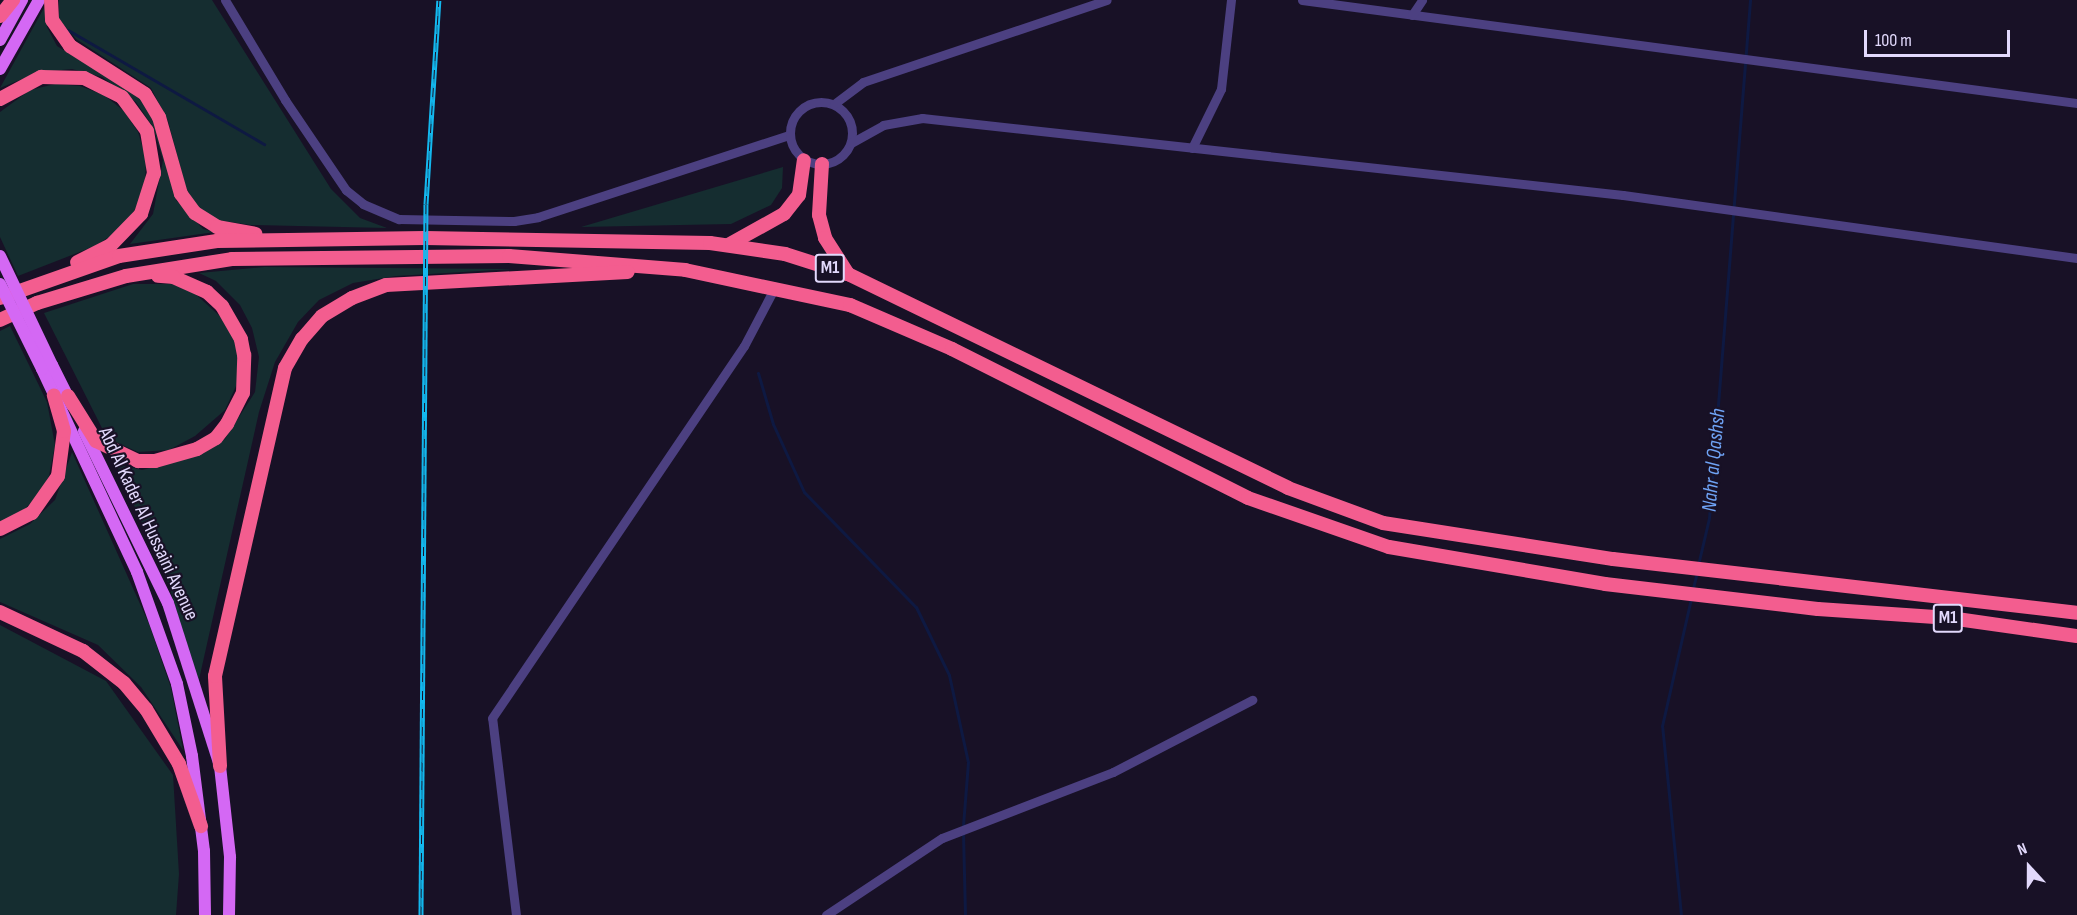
<!DOCTYPE html>
<html>
<head>
<meta charset="utf-8">
<style>
	body { margin:0 }
	#map { position:relative; width:2077px; height:915px; overflow:hidden; background:#181126; font-family:"Sofia Sans Condensed",sans-serif }
	div>[style] { position:absolute }
	.green>* { inset:0; background:#152d30 }
	.stream>* { height:3px; margin:-1.5px; padding:0 1.5px; transform-origin:1.5px; border-radius:1.5px; background:#0e1942 }
	.minor>* { height:9px; margin:-4.5px; padding:0 4.5px; transform-origin:4.5px; border-radius:4.5px; background:#4c4081 }
	.minor>.ring { margin:-4.5px; padding:0; box-sizing:content-box; background:none; border:9px solid #4c4081; border-radius:50% }
	.major>* { height:12px; margin:-6px; padding:0 6px; transform-origin:6px; border-radius:6px; background:#d468f4 }
	.highway>* { height:14px; margin:-7px; padding:0 7px; transform-origin:7px; border-radius:7px; background:#f35d8f }
	.rail>* { height:5px; margin-top:-2.5px; transform-origin:0; background:repeating-linear-gradient(90deg,#181126 0 9px,#13b8ee 0 18px); box-sizing:border-box; border-block:2px solid #13b8ee }
	.major-bridge>* { height:12px; margin:-6px; padding:0 6px; transform-origin:6px; border-radius:6px; background:#d468f4 }
	span { translate:-50% -50%; white-space:nowrap; text-align:center; line-height:1.15; -webkit-text-stroke:4.5px #181126; paint-order:stroke }
	.shield-label span { padding:2px 4px; background:#181126; border:2px solid; border-radius:4px; -webkit-text-stroke-width:0 }
	.shield-label { font-size:18px; color:#e2d9fc; font-weight:700 }
	.street-label { font-size:20px; color:#e2d9fc }
	.water-label { font-size:21px; color:#6fa3f5; font-style:italic }
	.north { position:absolute; left:1999px; top:837px; width:60px; height:60px; -webkit-text-stroke:4px #181126; paint-order:stroke; rotate:339deg; font-size:16px; font-weight:700; line-height:24px; text-align:center; color:#e2d9fc }
	.north::after { content:''; display:block; margin:auto; width:21px; height:27px; background:#e2d9fc; clip-path:polygon(50% 0,100% 100%,50% 72%,0 100%) }
	.scale { position:absolute; left:1864px; top:30px; width:146px; height:27px; box-sizing:border-box; border:3px solid #e2d9fc; border-top:0; padding-left:8px; font-size:18px; line-height:21px; white-space:nowrap; color:#e2d9fc; -webkit-text-stroke:4px #181126; paint-order:stroke }
</style>
</head>
<body>
<div id="map">
	<div class="green">
		<div style="clip-path:polygon(59px 0,212px 0,331px 189px,360px 218px,387px 228px,251px 225px,216px 220px,197px 208px,186px 188px,168px 121px,151px 88px,76px 39px,59px 19px)"></div>
		<div style="clip-path:polygon(45px 6px,47px 27px,57px 46px,143px 99px,155px 120px,176px 200px,203px 229px,215px 232px,130px 244px,153px 214px,163px 160px,153px 127px,136px 102px,102px 77px,72px 69px,40px 72px,0 88px)"></div>
		<div style="clip-path:polygon(55px 84px,80px 86px,104px 95px,124px 111px,138px 132px,146px 158px,145px 185px,135px 210px,118px 231px,95px 246px,18px 276px,0 237px,0 112px,30px 90px)"></div>
		<div style="clip-path:polygon(783px 167px,782px 188px,771px 205px,731px 224px,581px 227px)"></div>
		<div style="clip-path:polygon(264px 267px,514px 269px,396px 276px,353px 283px,319px 300px,298px 322px,275px 362px,259px 412px,198px 684px,169px 585px,116px 464px,142px 470px,184px 459px,225px 439px,255px 392px,259px 357px,252px 328px,240px 305px,216px 281px,199px 273px)"></div>
		<div style="clip-path:polygon(133px 284px,172px 284px,191px 290px,223px 319px,239px 348px,241px 375px,225px 410px,195px 436px,169px 450px,138px 452px,107px 438px,44px 313px)"></div>
		<div style="clip-path:polygon(10px 326px,47px 402px,55px 445px,49px 476px,39px 494px,25px 509px,0 523px,0 331px)"></div>
		<div style="clip-path:polygon(72px 452px,149px 624px,171px 688px,183px 750px,141px 687px,98px 645px,0 602px,0 539px,30px 524px,55px 500px)"></div>
		<div style="clip-path:polygon(0 625px,106px 681px,173px 775px,179px 874px,176px 915px,0 915px)"></div>
	</div>
	<div class="stream">
		<div style="left:68px;top:30px;width:227px;rotate:30.2deg"></div>
		<div style="left:758px;top:373px;width:53px;rotate:73.6deg"></div>
		<div style="left:773px;top:424px;width:75px;rotate:65.5deg"></div>
		<div style="left:804px;top:492px;width:161px;rotate:45.8deg"></div>
		<div style="left:916px;top:607px;width:76px;rotate:64.1deg"></div>
		<div style="left:949px;top:675px;width:89px;rotate:77.7deg"></div>
		<div style="left:968px;top:762px;width:64px;rotate:94.5deg"></div>
		<div style="left:1698px;top:565px;width:48px;rotate:-76.8deg"></div>
		<div style="left:1709px;top:518px;width:520px;rotate:-85.47deg"></div>
		<div style="left:1692px;top:592px;width:21px;rotate:-76deg"></div>
		<div style="left:963px;top:833px;width:82px;rotate:88.6deg"></div>
		<div style="left:1681px;top:915px;width:190px;rotate:-95.7deg"></div>
		<div style="left:1662px;top:726px;width:131px;rotate:-77.2deg"></div>
	</div>
	<div class="minor">
		<div style="left:225px;top:0;width:117px;rotate:59deg"></div>
		<div style="left:285px;top:100px;width:109px;rotate:55.9deg"></div>
		<div style="left:346px;top:190px;width:22px;rotate:39deg"></div>
		<div style="left:363px;top:204px;width:39px;rotate:23deg"></div>
		<div style="left:399px;top:219px;width:115px;rotate:1deg"></div>
		<div style="left:514px;top:221px;width:24px;rotate:-9deg"></div>
		<div style="left:538px;top:217px;width:264px;rotate:-18.1deg"></div>
		<div style="left:1302px;top:0;width:782px;rotate:7.57deg"></div>
		<div style="left:1412px;top:15px;width:18px;rotate:-56deg"></div>
		<div class="ring" style="left:790px;top:102px;width:53px;height:53px"></div>
		<div style="left:834px;top:104px;width:36px;rotate:-37deg"></div>
		<div style="left:863px;top:82px;width:257px;rotate:-18.6deg"></div>
		<div style="left:851px;top:143px;width:37px;rotate:-29deg"></div>
		<div style="left:883px;top:125px;width:40px;rotate:-10deg"></div>
		<div style="left:922px;top:118px;width:705px;rotate:6.27deg"></div>
		<div style="left:1623px;top:195px;width:458px;rotate:7.9deg"></div>
		<div style="left:1192px;top:148px;width:66px;rotate:-63.8deg"></div>
		<div style="left:1221px;top:89px;width:90px;rotate:-83.6deg"></div>
		<div style="left:516px;top:915px;width:198px;rotate:-96.9deg"></div>
		<div style="left:492px;top:718px;width:449px;rotate:-55.9deg"></div>
		<div style="left:744px;top:346px;width:67px;rotate:-62.3deg"></div>
		<div style="left:826px;top:915px;width:139px;rotate:-33.6deg"></div>
		<div style="left:942px;top:838px;width:183px;rotate:-21.1deg"></div>
		<div style="left:1113px;top:772px;width:157px;rotate:-27.4deg"></div>
	</div>
	<div class="major">
		<div style="left:0;top:40px;width:46px;rotate:-61.2deg"></div>
		<div style="left:0;top:69px;width:79px;rotate:-60.5deg"></div>
		<div style="left:52px;top:365px;width:45px;rotate:63.4deg"></div>
		<div style="left:42px;top:369px;width:224px;rotate:64.9deg"></div>
		<div style="left:137px;top:572px;width:119px;rotate:70.3deg"></div>
		<div style="left:177px;top:684px;width:74px;rotate:78.2deg"></div>
		<div style="left:192px;top:756px;width:96px;rotate:82.8deg"></div>
		<div style="left:204px;top:851px;width:64px;rotate:89.1deg"></div>
		<div style="left:84px;top:431px;width:191px;rotate:64deg"></div>
		<div style="left:168px;top:603px;width:171px;rotate:72.3deg"></div>
		<div style="left:220px;top:766px;width:92px;rotate:83.7deg"></div>
		<div style="left:230px;top:857px;width:58px;rotate:91deg"></div>
	</div>
	<div class="highway">
		<div style="left:51px;top:0;width:20px;rotate:87deg"></div>
		<div style="left:52px;top:20px;width:32px;rotate:55deg"></div>
		<div style="left:70px;top:46px;width:89px;rotate:32.6deg"></div>
		<div style="left:145px;top:94px;width:27px;rotate:59deg"></div>
		<div style="left:159px;top:117px;width:80px;rotate:74.1deg"></div>
		<div style="left:181px;top:194px;width:24px;rotate:54deg"></div>
		<div style="left:195px;top:213px;width:26px;rotate:32deg"></div>
		<div style="left:217px;top:227px;width:39px;rotate:10deg"></div>
		<div style="left:0;top:16px;width:21px;rotate:-51deg"></div>
		<div style="left:0;top:99px;width:47px;rotate:-28.2deg"></div>
		<div style="left:41px;top:77px;width:43px;rotate:1.3deg"></div>
		<div style="left:84px;top:78px;width:42px;rotate:26.6deg"></div>
		<div style="left:122px;top:97px;width:42px;rotate:53.7deg"></div>
		<div style="left:147px;top:131px;width:43px;rotate:80.5deg"></div>
		<div style="left:154px;top:173px;width:43px;rotate:107.6deg"></div>
		<div style="left:141px;top:214px;width:43px;rotate:134.1deg"></div>
		<div style="left:111px;top:245px;width:38px;rotate:153deg"></div>
		<div style="left:822px;top:164px;width:51px;rotate:93.4deg"></div>
		<div style="left:819px;top:215px;width:24px;rotate:75deg"></div>
		<div style="left:825px;top:238px;width:43px;rotate:57.4deg"></div>
		<div style="left:728px;top:245px;width:64px;rotate:-29deg"></div>
		<div style="left:784px;top:214px;width:24px;rotate:-52deg"></div>
		<div style="left:799px;top:195px;width:35px;rotate:-82deg"></div>
		<div style="left:0;top:298px;width:126px;rotate:-19.4deg"></div>
		<div style="left:119px;top:256px;width:99px;rotate:-8.7deg"></div>
		<div style="left:217px;top:241px;width:208px;rotate:-0.8deg"></div>
		<div style="left:425px;top:238px;width:285px;rotate:1deg"></div>
		<div style="left:710px;top:243px;width:76px;rotate:8.3deg"></div>
		<div style="left:785px;top:254px;width:66px;rotate:17.6deg"></div>
		<div style="left:848px;top:274px;width:489px;rotate:25.9deg"></div>
		<div style="left:1288px;top:488px;width:101px;rotate:20.2deg"></div>
		<div style="left:1383px;top:523px;width:233px;rotate:8.9deg"></div>
		<div style="left:1613px;top:559px;width:467px;rotate:6.6deg"></div>
		<div style="left:0;top:320px;width:41px;rotate:-24.7deg"></div>
		<div style="left:37px;top:303px;width:93px;rotate:-16.9deg"></div>
		<div style="left:126px;top:276px;width:107px;rotate:-9.1deg"></div>
		<div style="left:232px;top:259px;width:277px;rotate:-0.6deg"></div>
		<div style="left:509px;top:256px;width:177px;rotate:4.5deg"></div>
		<div style="left:685px;top:270px;width:169px;rotate:12deg"></div>
		<div style="left:850px;top:305px;width:111px;rotate:23.3deg"></div>
		<div style="left:952px;top:349px;width:331px;rotate:26.7deg"></div>
		<div style="left:1248px;top:498px;width:149px;rotate:19.2deg"></div>
		<div style="left:1389px;top:547px;width:219px;rotate:9.7deg"></div>
		<div style="left:1605px;top:584px;width:214px;rotate:6.7deg"></div>
		<div style="left:1818px;top:609px;width:132px;rotate:3.9deg"></div>
		<div style="left:1950px;top:618px;width:128px;rotate:8.1deg"></div>
		<div style="left:68px;top:396px;width:53px;rotate:58.1deg"></div>
		<div style="left:96px;top:441px;width:47px;rotate:25.5deg"></div>
		<div style="left:138px;top:461px;width:17px"></div>
		<div style="left:155px;top:461px;width:44px;rotate:-15.9deg"></div>
		<div style="left:197px;top:449px;width:22px;rotate:-30deg"></div>
		<div style="left:216px;top:438px;width:18px;rotate:-52deg"></div>
		<div style="left:227px;top:424px;width:35px;rotate:-63deg"></div>
		<div style="left:243px;top:393px;width:38px;rotate:-88deg"></div>
		<div style="left:244px;top:355px;width:16px;rotate:-101deg"></div>
		<div style="left:241px;top:339px;width:38px;rotate:-120deg"></div>
		<div style="left:222px;top:306px;width:21px;rotate:-137deg"></div>
		<div style="left:207px;top:292px;width:36px;rotate:-156deg"></div>
		<div style="left:174px;top:277px;width:16px;rotate:-176deg"></div>
		<div style="left:0;top:529px;width:36px;rotate:-27deg"></div>
		<div style="left:32px;top:513px;width:45px;rotate:-54.9deg"></div>
		<div style="left:58px;top:476px;width:45px;rotate:-82.4deg"></div>
		<div style="left:64px;top:431px;width:37px;rotate:-106deg"></div>
		<div style="left:0;top:612px;width:92px;rotate:25.2deg"></div>
		<div style="left:83px;top:651px;width:52px;rotate:38deg"></div>
		<div style="left:124px;top:683px;width:34px;rotate:50deg"></div>
		<div style="left:146px;top:709px;width:64px;rotate:59deg"></div>
		<div style="left:179px;top:764px;width:66px;rotate:70.5deg"></div>
		<div style="left:220px;top:766px;width:90px;rotate:-93.2deg"></div>
		<div style="left:215px;top:676px;width:316px;rotate:-77.2deg"></div>
		<div style="left:285px;top:368px;width:34px;rotate:-60deg"></div>
		<div style="left:302px;top:339px;width:30px;rotate:-49deg"></div>
		<div style="left:322px;top:316px;width:35px;rotate:-31deg"></div>
		<div style="left:352px;top:298px;width:36px;rotate:-21deg"></div>
		<div style="left:386px;top:285px;width:242px;rotate:-3.1deg"></div>
	</div>
	<div class="rail">
		<div style="left:421px;top:915px;width:711px;rotate:-89.6deg"></div>
		<div style="left:426px;top:204px;width:204px;rotate:-86.4deg"></div>
	</div>
	<div class="major-bridge">
		<div style="left:0;top:256px;width:121px;rotate:64.5deg"></div>
		<div style="left:0;top:284px;width:95px;rotate:63.7deg"></div>
	</div>
	<div class="shield-label">
		<span style="left:830px;top:268px">M1</span>
		<span style="left:1948px;top:618px">M1</span>
	</div>
	<div class="street-label">
		<span style="left:148px;top:524px;rotate:65deg">Abd Al Kader Al Hussaini Avenue</span>
	</div>
	<div class="water-label">
		<span style="left:1714px;top:460px;rotate:-85deg">Nahr al Qashsh</span>
	</div>
	<div class="north">N</div>
	<div class="scale">100 m</div>
</div>
</body>
</html>
